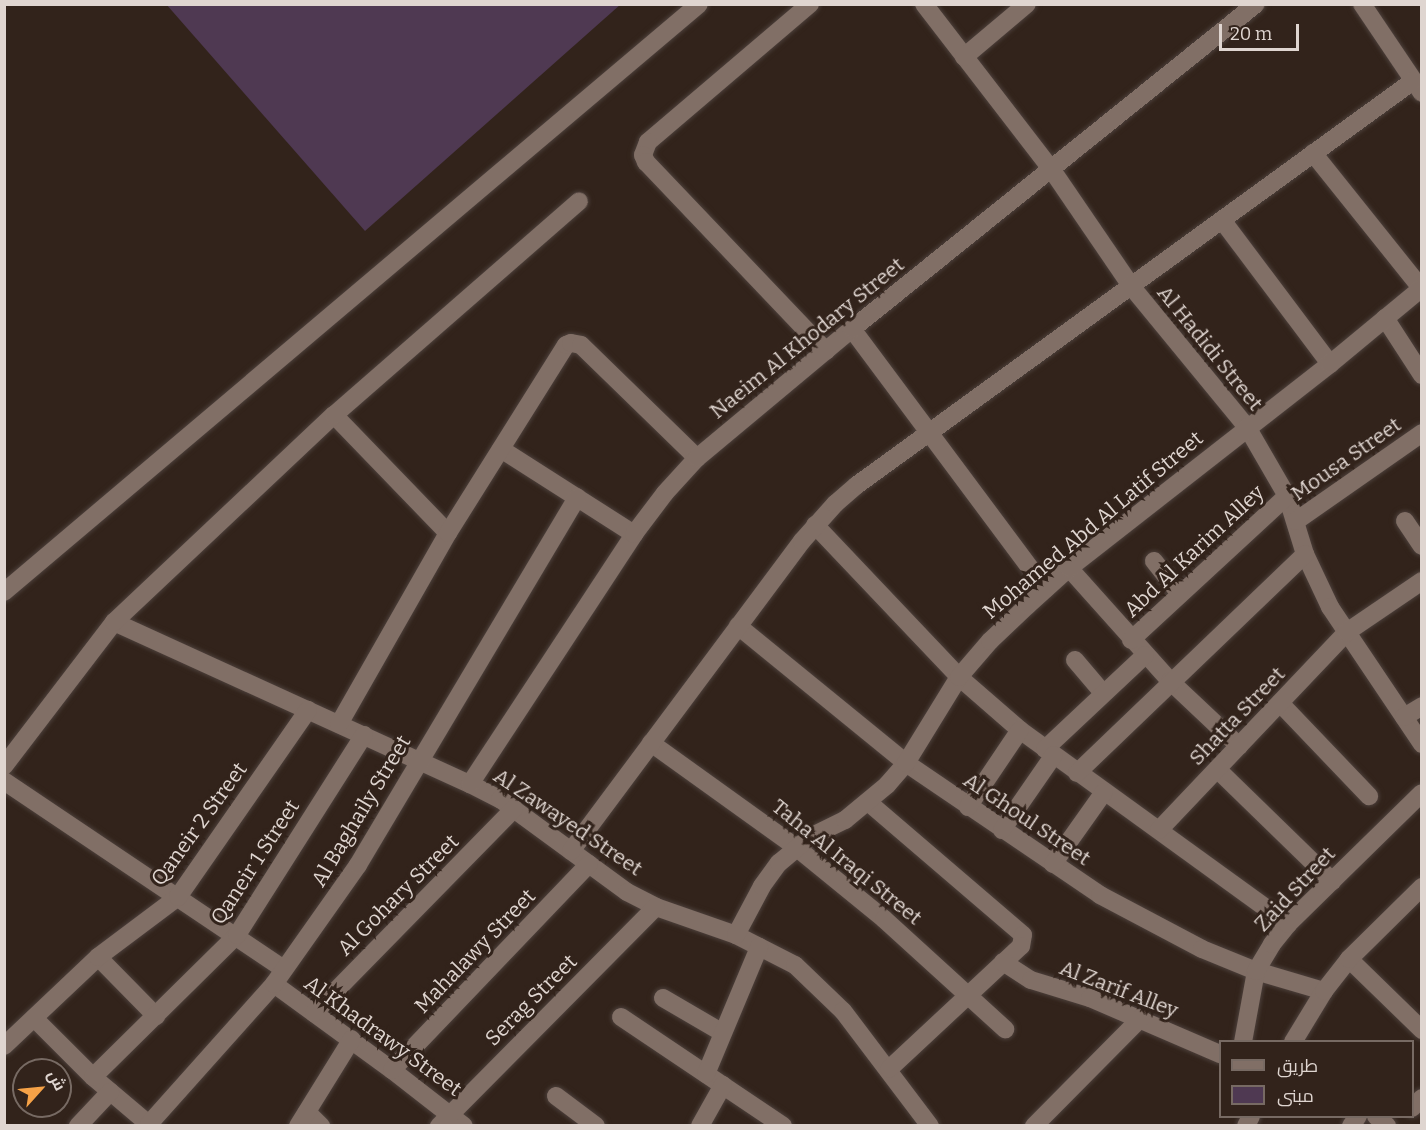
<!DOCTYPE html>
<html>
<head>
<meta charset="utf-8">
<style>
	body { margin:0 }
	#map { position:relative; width:1426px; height:1130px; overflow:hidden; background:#32231b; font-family:Bitter,Cairo,serif }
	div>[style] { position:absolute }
	.building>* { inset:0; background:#4f3952 }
	.roads { filter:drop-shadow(0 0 2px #4c403b) drop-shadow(0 0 2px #4c403b) }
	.street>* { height:18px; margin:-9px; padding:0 9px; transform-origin:9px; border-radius:9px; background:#816f66 }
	span { translate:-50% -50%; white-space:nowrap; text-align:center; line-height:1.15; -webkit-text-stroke:6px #32231b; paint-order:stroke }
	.street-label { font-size:21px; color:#dfd5d0 }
	.frame { position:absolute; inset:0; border:6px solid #dfd5d0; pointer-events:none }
	.legend { position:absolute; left:1219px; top:1040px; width:195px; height:78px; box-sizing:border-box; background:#32231b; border:2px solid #776a63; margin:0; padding:8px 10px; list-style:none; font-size:18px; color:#dfd5d0 }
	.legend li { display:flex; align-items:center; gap:12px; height:30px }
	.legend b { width:30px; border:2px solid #776a63 }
	.north { position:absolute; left:12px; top:1058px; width:60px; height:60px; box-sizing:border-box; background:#32231b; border:2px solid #776a63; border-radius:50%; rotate:63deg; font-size:16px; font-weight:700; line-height:24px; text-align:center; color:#dfd5d0 }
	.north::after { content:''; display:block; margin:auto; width:21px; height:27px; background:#f6a247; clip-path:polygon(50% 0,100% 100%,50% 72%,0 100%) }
	.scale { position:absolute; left:1219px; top:24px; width:80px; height:27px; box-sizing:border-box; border:3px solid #dfd5d0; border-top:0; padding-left:8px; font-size:18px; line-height:21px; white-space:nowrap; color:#dfd5d0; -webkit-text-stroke:4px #32231b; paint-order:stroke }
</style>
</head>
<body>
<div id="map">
	<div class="building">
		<div style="clip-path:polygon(166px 4px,621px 4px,365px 231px)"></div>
	</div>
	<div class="roads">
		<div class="street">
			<div style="left:810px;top:4px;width:213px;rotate:139.6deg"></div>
			<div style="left:648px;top:142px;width:14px;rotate:111deg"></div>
			<div style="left:643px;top:155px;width:8px;rotate:67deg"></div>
			<div style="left:646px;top:162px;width:261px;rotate:46.4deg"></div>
			<div style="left:924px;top:4px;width:210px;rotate:52.4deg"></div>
			<div style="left:1052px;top:170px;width:140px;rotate:55.7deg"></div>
			<div style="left:1131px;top:286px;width:183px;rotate:50.6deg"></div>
			<div style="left:1247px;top:427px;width:80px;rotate:59.9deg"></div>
			<div style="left:1287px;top:496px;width:61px;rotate:72.8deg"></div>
			<div style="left:1305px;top:554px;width:59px;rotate:64.7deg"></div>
			<div style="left:1330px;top:607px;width:165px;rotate:56.1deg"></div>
			<div style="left:1362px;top:4px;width:107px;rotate:56deg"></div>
			<div style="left:964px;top:57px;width:82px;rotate:-40.1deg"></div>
			<div style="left:1313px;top:153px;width:173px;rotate:51.3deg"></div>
			<div style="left:1222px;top:220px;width:180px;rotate:53.1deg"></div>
			<div style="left:1385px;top:318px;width:68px;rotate:57deg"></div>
			<div style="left:852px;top:329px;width:324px;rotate:53.3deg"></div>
			<div style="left:334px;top:415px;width:164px;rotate:46deg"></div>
			<div style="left:501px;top:449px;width:158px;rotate:32.6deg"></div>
			<div style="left:1296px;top:521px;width:154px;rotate:-34.9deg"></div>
			<div style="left:1405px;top:521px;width:30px;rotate:56deg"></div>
			<div style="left:815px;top:525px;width:209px;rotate:46.5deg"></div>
			<div style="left:959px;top:677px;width:81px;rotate:41deg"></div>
			<div style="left:1020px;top:730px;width:331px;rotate:35.9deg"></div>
			<div style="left:1154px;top:561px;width:42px;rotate:51.8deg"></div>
			<div style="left:1069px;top:568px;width:152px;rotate:48.2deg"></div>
			<div style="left:1170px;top:681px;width:95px;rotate:43.3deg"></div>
			<div style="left:4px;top:592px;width:910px;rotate:-40.23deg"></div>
			<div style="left:114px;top:622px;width:391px;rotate:24.5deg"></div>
			<div style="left:470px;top:784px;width:34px;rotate:27deg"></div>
			<div style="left:500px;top:799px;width:157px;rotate:36.2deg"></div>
			<div style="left:627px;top:892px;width:33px;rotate:27deg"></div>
			<div style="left:656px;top:907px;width:85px;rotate:19.3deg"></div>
			<div style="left:736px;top:935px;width:66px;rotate:27deg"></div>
			<div style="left:795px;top:965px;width:66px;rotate:43.8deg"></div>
			<div style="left:843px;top:1011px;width:144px;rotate:52.9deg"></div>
			<div style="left:738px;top:626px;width:217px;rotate:39.2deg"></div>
			<div style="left:906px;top:763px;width:235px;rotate:34.2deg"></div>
			<div style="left:1100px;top:895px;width:115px;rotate:27.9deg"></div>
			<div style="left:1202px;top:949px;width:58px;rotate:22.2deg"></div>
			<div style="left:1256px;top:971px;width:71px;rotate:16.4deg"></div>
			<div style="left:1131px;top:640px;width:212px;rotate:-42.7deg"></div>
			<div style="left:1075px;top:660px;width:43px;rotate:49.7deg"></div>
			<div style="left:1280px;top:703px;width:129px;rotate:46.3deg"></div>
			<div style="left:1404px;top:717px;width:21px;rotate:-31deg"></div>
			<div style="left:339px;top:724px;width:220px;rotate:-60.3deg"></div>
			<div style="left:448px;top:533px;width:222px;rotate:-57.9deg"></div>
			<div style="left:566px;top:345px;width:5px;rotate:-22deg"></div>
			<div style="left:571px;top:343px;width:10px;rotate:11deg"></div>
			<div style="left:581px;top:345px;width:162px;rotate:44.2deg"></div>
			<div style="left:651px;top:743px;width:180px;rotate:35.7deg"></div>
			<div style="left:797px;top:848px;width:112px;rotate:39.2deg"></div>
			<div style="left:884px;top:919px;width:164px;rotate:42.3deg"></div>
			<div style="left:1045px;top:749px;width:137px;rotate:-43.2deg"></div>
			<div style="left:4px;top:766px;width:181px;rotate:-52.6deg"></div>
			<div style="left:114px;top:622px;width:302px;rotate:-43.3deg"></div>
			<div style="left:334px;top:415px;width:325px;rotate:-41.1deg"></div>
			<div style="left:1217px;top:769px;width:161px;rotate:44.2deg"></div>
			<div style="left:1077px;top:773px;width:316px;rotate:-43.8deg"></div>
			<div style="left:4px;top:781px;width:337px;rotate:33.9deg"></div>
			<div style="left:470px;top:784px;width:299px;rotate:-56.7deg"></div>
			<div style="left:634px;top:534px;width:51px;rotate:-52.9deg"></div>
			<div style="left:665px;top:493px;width:47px;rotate:-47.6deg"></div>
			<div style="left:697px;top:458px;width:202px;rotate:-39.8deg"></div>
			<div style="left:852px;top:329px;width:518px;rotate:-38.82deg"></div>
			<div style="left:868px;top:802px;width:204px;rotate:40.6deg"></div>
			<div style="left:1023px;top:935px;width:11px;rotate:100deg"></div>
			<div style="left:1021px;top:946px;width:180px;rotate:137deg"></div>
			<div style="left:968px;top:807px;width:93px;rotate:-56deg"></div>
			<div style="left:1002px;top:830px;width:91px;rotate:-55.3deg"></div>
			<div style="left:1159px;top:830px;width:273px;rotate:-46.5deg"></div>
			<div style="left:1347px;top:632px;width:91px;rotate:-34.2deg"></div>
			<div style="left:571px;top:851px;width:387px;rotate:-53.3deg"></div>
			<div style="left:802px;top:541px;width:50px;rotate:-48.3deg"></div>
			<div style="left:835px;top:504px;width:29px;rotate:-41deg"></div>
			<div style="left:857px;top:485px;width:687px;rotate:-36deg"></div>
			<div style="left:1053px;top:864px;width:88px;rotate:-54.7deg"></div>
			<div style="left:736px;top:935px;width:55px;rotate:-62deg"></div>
			<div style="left:762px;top:886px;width:29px;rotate:-54deg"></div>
			<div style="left:779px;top:863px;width:40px;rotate:-40deg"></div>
			<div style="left:810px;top:837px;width:39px;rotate:-26deg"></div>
			<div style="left:845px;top:820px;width:55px;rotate:-39.8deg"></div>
			<div style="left:887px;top:785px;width:29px;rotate:-49deg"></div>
			<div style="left:906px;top:763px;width:101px;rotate:-58.4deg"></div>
			<div style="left:959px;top:677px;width:48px;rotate:-49.3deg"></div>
			<div style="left:990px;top:641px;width:52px;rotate:-43.5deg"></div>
			<div style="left:1028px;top:605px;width:55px;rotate:-42.1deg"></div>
			<div style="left:1069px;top:568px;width:331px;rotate:-38deg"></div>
			<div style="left:1330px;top:364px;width:119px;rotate:-39.6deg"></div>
			<div style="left:98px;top:957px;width:83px;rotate:45.5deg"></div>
			<div style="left:1349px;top:959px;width:102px;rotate:44.2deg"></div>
			<div style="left:1003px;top:962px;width:33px;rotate:33deg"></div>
			<div style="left:1031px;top:980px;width:62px;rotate:17deg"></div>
			<div style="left:1090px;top:998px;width:142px;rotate:23.3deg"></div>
			<div style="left:274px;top:984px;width:146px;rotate:36.1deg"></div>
			<div style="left:392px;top:1070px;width:91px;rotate:37.9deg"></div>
			<div style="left:663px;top:998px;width:69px;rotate:30.3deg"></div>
			<div style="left:314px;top:1013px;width:286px;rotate:-45.6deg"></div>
			<div style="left:621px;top:1017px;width:195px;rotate:33.9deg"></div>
			<div style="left:34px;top:1018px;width:83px;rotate:45deg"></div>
			<div style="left:93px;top:1077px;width:76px;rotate:40.2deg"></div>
			<div style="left:1243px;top:1042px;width:72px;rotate:-79.6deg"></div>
			<div style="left:1256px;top:971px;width:31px;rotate:-59deg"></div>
			<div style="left:1272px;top:944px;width:26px;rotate:-51deg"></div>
			<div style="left:1288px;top:924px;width:187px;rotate:-44.4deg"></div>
			<div style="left:1293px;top:1042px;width:60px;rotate:-58.7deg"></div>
			<div style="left:1324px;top:991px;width:41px;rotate:-52deg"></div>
			<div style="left:1349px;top:959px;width:103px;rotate:-44.6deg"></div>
			<div style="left:4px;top:1046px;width:129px;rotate:-43.4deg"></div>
			<div style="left:98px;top:957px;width:100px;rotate:-36.9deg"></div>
			<div style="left:178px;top:897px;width:228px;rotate:-55.2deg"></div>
			<div style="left:392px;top:1070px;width:285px;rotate:-46.3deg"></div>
			<div style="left:706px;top:1074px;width:138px;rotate:-67.3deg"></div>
			<div style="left:93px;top:1077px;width:202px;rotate:-44.6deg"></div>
			<div style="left:237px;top:935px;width:237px;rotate:-57.6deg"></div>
			<div style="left:556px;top:1096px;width:50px;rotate:36.9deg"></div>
			<div style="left:1412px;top:1108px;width:14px;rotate:-45deg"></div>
			<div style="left:307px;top:1112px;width:20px;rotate:45deg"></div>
			<div style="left:1376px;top:1116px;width:15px;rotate:42deg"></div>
			<div style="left:149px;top:1124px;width:188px;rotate:-48.2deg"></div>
			<div style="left:274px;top:984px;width:146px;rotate:-54.8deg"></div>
			<div style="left:358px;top:865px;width:428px;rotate:-59.2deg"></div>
			<div style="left:78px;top:1126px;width:47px;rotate:-46.7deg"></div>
			<div style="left:298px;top:1126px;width:102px;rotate:-58.2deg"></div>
			<div style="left:439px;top:1126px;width:308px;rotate:-45.3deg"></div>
			<div style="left:700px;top:1126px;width:47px;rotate:-60.7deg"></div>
			<div style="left:1034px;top:1126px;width:152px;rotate:-45.3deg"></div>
			<div style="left:1246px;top:1126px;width:11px;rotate:-63deg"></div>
			<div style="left:1351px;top:1126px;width:12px;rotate:-55deg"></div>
		</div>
	</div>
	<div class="street-label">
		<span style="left:807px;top:338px;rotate:-39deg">Naeim Al Khodary Street</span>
		<span style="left:1210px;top:348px;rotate:51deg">Al Hadidi Street</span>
		<span style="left:1346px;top:459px;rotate:-35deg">Mousa Street</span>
		<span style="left:1093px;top:525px;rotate:-40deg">Mohamed Abd Al Latif Street</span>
		<span style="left:1194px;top:551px;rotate:-43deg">Abd Al Karim Alley</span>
		<span style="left:1237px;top:716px;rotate:-46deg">Shatta Street</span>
		<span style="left:361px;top:811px;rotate:-59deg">Al Baghaily Street</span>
		<span style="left:1027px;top:819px;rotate:34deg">Al Ghoul Street</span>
		<span style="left:568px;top:822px;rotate:34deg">Al Zawayed Street</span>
		<span style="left:199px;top:824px;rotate:-54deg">Qaneir 2 Street</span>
		<span style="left:255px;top:862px;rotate:-57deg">Qaneir 1 Street</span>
		<span style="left:847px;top:862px;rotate:39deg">Taha Al Iraqi Street</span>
		<span style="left:1295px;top:889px;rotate:-47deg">Zaid Street</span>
		<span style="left:398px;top:895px;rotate:-45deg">Al Gohary Street</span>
		<span style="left:475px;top:951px;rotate:-46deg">Mahalawy Street</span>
		<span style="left:1119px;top:989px;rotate:21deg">Al Zarif Alley</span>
		<span style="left:531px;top:1000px;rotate:-45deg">Serag Street</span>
		<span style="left:383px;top:1036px;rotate:36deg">Al Khadrawy Street</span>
	</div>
	<div class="frame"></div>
	<ul class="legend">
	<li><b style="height:8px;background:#816f66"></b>طريق</li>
	<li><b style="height:16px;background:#4f3952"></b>مبنى</li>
	</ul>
	<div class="north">ش</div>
	<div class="scale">20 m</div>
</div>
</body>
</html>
